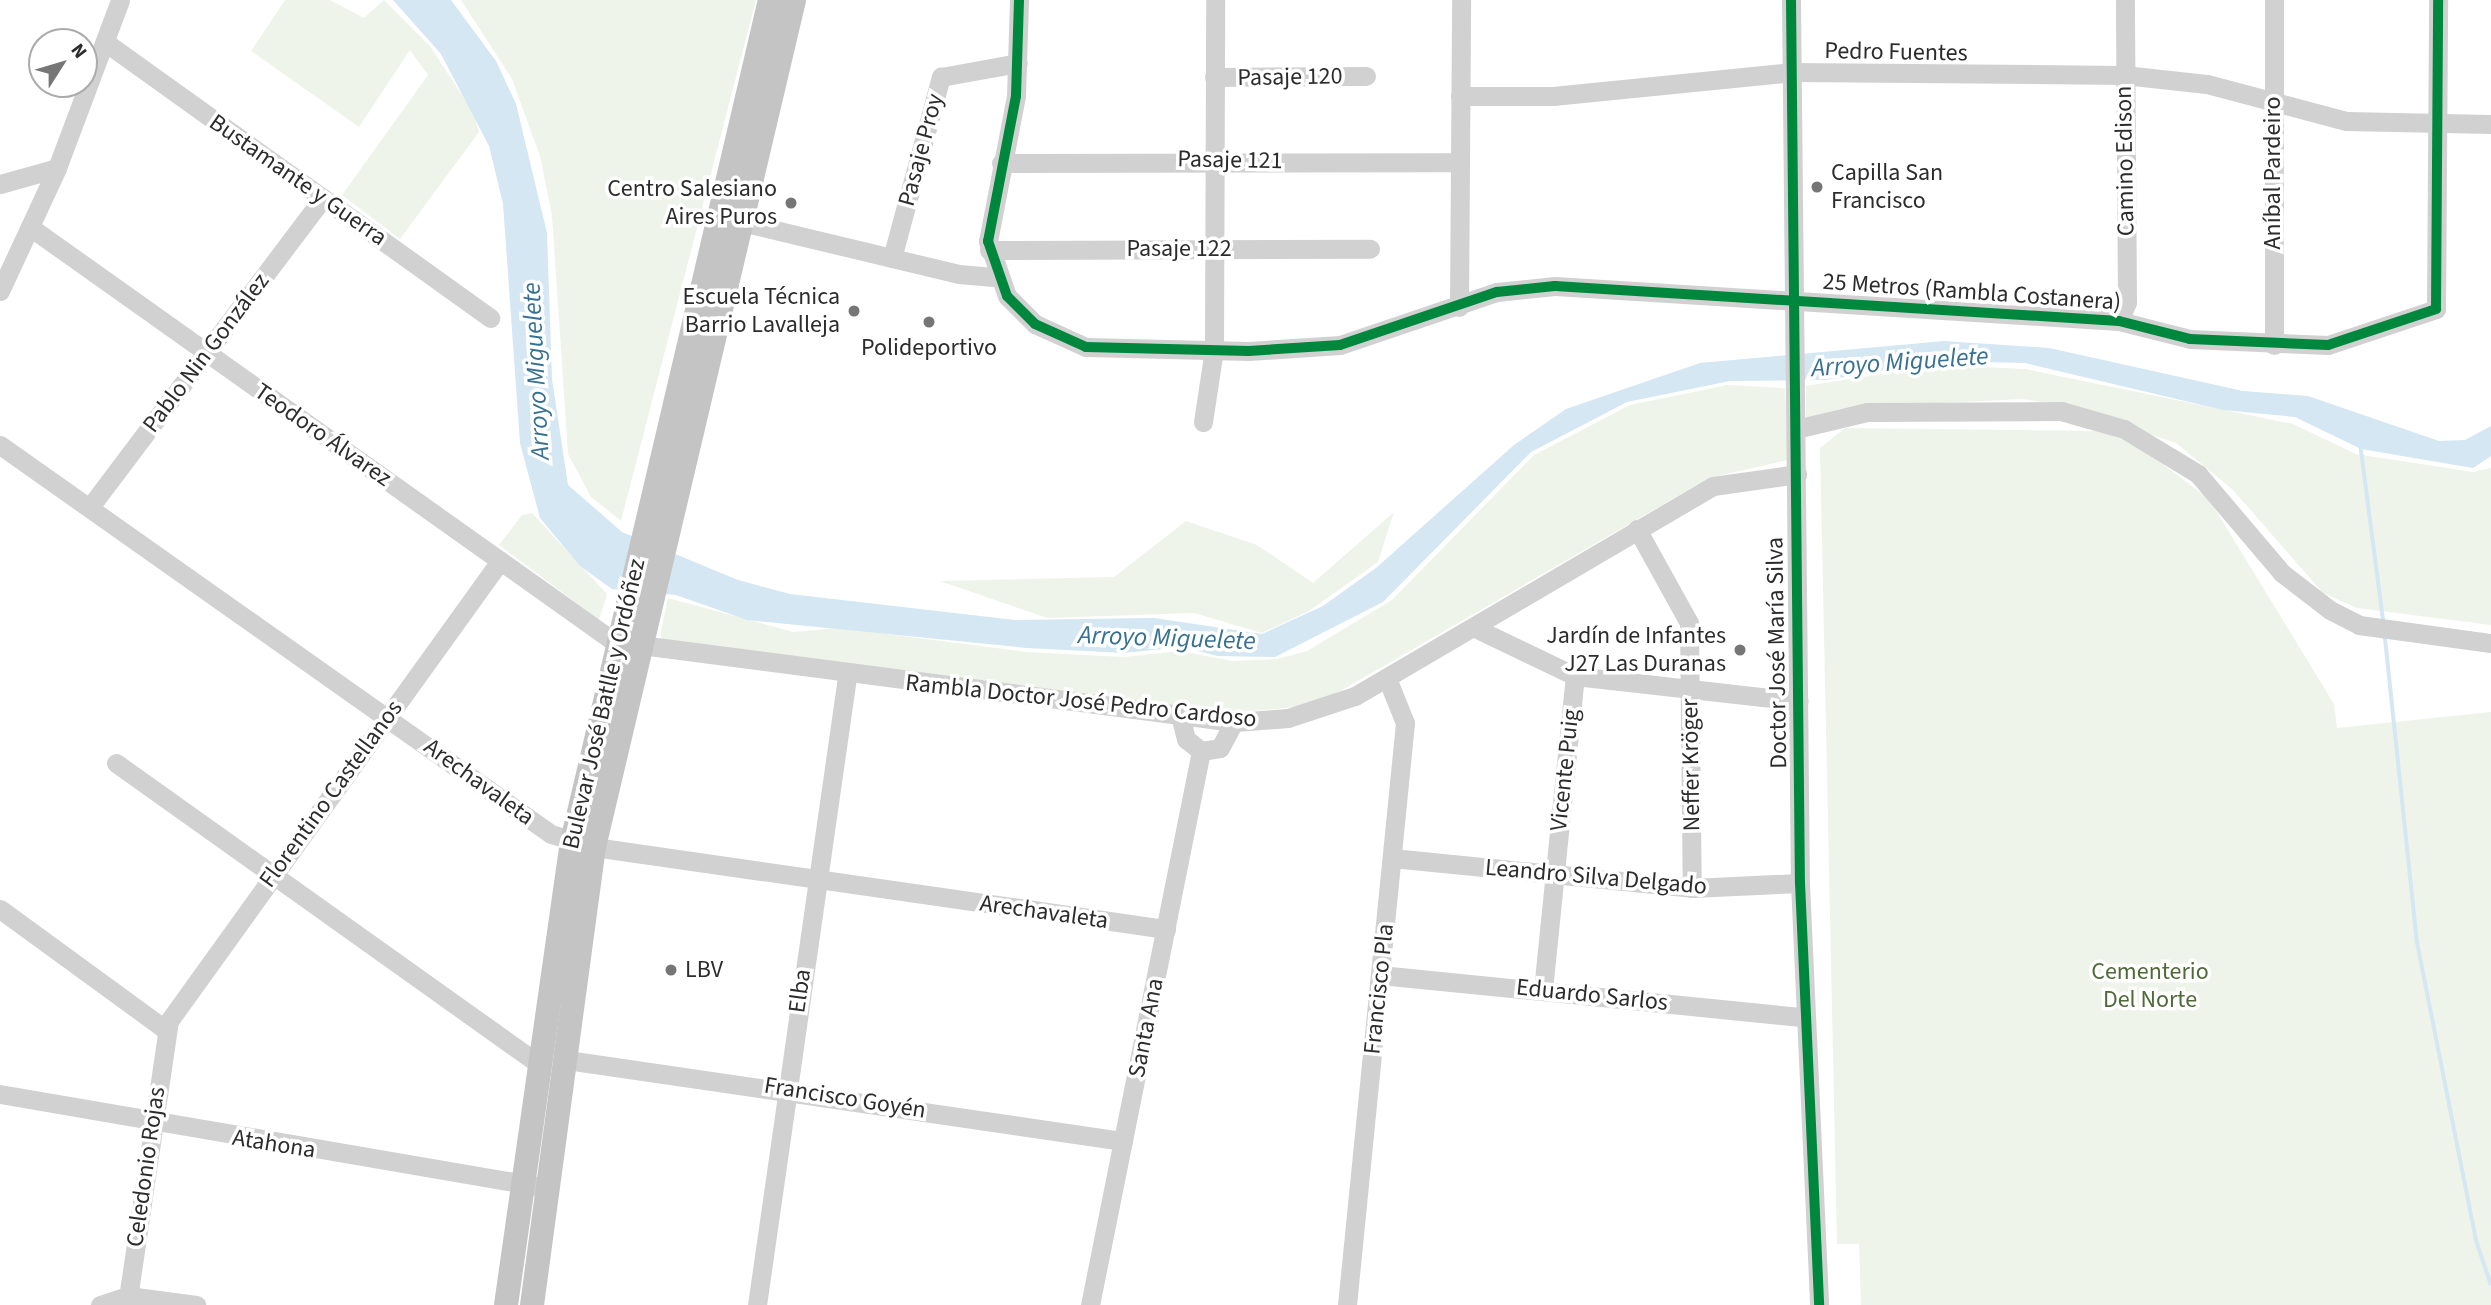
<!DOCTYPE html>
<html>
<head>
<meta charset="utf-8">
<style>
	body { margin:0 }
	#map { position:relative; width:2491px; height:1305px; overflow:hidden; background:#fff; font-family:"Source Sans 3",sans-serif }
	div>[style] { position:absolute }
	.green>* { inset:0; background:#eff4ea }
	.water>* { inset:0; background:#d4e7f2 }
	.stream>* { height:3.5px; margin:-1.75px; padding:0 1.75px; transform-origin:1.75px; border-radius:1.75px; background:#d4e7f2 }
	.minor>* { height:19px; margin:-9.5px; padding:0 9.5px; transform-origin:9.5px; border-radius:9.5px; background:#d1d1d1 }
	.major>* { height:24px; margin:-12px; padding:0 12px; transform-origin:12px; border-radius:12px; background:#c4c4c4 }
	.cycleway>* { height:10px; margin:-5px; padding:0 5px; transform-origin:5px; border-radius:5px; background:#00873e }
	.dots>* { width:19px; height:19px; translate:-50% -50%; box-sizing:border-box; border:4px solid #fff; border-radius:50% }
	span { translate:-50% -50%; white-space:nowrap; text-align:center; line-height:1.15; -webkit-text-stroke:7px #fff; paint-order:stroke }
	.street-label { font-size:24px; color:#2c2c2c }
	.poi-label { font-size:24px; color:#2c2c2c }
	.left { translate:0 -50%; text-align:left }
	.right { translate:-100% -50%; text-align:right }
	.park-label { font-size:24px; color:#506938 }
	.water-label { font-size:26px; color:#377091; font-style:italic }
	.north { position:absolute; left:28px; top:28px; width:70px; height:70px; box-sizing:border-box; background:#fff; border:2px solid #ababab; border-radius:50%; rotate:53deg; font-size:19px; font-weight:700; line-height:28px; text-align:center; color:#2c2c2c }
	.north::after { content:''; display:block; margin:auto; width:24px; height:32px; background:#767676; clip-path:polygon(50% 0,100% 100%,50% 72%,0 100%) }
</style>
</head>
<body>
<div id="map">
	<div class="green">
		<div style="clip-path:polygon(285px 0,330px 0,364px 18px,384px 0,430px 46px,473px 112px,479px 132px,400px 239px,342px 195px,428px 75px,410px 50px,359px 127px,251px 51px)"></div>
		<div style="clip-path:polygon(461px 0,756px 0,621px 521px,591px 497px,568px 454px,552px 216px,540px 156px,512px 79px)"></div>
		<div style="clip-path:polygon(1939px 365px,2025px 369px,2293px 424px,2356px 454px,2473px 472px,2491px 468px,2491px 625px,2357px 608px,2323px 593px,2233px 490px,2176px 443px,2069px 406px,2022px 399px,1844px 408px,1806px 418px,1806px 386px)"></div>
		<div style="clip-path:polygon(1727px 385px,1785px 388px,1788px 460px,1709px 478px,1316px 705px,1233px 713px,663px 641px,660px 635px,668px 598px,793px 632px,839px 628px,1027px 652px,1124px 657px,1180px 651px,1232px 661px,1277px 659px,1307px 651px,1392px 600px,1534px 455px,1630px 405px)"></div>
		<div style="clip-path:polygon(1845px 428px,2100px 431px,2139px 446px,2209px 499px,2334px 704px,2337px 728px,2491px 712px,2491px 1305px,1861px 1305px,1859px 1244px,1837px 1244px,1820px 448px)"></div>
		<div style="clip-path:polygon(1394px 512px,1378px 562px,1309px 611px,1262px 633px,1194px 613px,1047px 618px,940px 581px,1114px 577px,1186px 521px,1257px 545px,1313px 583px)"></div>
		<div style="clip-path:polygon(532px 513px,607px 594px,599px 620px,499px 545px,522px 515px)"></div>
	</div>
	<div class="water">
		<div style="clip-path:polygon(393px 0,451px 0,496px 61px,516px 104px,547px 233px,552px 379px,568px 485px,622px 532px,738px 580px,790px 594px,1015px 620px,1154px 618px,1262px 634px,1323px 606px,1376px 568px,1514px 445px,1566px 409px,1700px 363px,1944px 341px,2049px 348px,2243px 391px,2308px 396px,2439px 441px,2465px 440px,2491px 426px,2491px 456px,2473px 468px,2361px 449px,2295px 417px,2223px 410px,2025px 363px,1940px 361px,1826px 380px,1730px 381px,1627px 402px,1531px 452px,1383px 602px,1275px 657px,1217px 656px,1183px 647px,1124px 653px,1027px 648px,747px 620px,676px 595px,612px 589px,580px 566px,540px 518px,520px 443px,503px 204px,489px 146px,441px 54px)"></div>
	</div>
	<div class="stream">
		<div style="left:2361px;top:447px;width:177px;rotate:82.6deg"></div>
		<div style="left:2385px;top:634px;width:308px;rotate:84deg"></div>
		<div style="left:2417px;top:940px;width:305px;rotate:78.8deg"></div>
		<div style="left:2476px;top:1239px;width:47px;rotate:71.6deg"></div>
	</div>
	<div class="minor">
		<div style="left:1019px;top:0;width:96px;rotate:91.8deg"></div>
		<div style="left:1016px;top:96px;width:148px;rotate:100.9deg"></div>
		<div style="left:988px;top:241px;width:58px;rotate:70.9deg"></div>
		<div style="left:1007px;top:296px;width:40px;rotate:45deg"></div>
		<div style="left:1035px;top:324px;width:56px;rotate:24.3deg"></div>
		<div style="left:1086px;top:347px;width:163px;rotate:1.4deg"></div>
		<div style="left:1249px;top:351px;width:91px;rotate:-3.8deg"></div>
		<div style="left:1340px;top:345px;width:166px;rotate:-18.7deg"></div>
		<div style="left:1497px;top:292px;width:58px;rotate:-5.9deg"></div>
		<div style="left:1555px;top:286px;width:565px;rotate:3.55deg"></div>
		<div style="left:2119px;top:321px;width:73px;rotate:14.2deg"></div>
		<div style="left:2190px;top:339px;width:138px;rotate:2.5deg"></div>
		<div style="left:2328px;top:345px;width:114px;rotate:-18.4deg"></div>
		<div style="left:2436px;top:309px;width:309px;rotate:-89.6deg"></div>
		<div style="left:1791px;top:0;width:883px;rotate:89.42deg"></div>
		<div style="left:1800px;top:883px;width:422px;rotate:87.4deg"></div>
		<div style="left:105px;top:42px;width:474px;rotate:35.6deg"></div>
		<div style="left:1214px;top:77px;width:152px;rotate:-0.4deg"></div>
		<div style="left:1460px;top:96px;width:93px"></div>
		<div style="left:1553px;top:96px;width:240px;rotate:-5.7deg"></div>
		<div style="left:1792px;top:72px;width:332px;rotate:0.5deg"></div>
		<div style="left:2124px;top:75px;width:83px;rotate:6.2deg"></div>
		<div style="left:2207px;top:84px;width:144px;rotate:14.9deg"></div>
		<div style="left:2346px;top:121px;width:145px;rotate:1.2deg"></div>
		<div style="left:1001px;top:163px;width:458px;rotate:-0.1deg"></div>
		<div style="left:0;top:184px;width:59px;rotate:-15.7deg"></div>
		<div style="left:742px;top:222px;width:223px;rotate:13.5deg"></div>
		<div style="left:959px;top:274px;width:37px;rotate:5deg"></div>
		<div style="left:30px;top:227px;width:719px;rotate:35.37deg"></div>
		<div style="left:989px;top:250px;width:381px;rotate:-0.2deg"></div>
		<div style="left:892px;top:258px;width:188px;rotate:-74.9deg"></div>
		<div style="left:941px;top:77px;width:78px;rotate:-10.3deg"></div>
		<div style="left:0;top:291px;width:136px;rotate:-65.1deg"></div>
		<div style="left:57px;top:168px;width:179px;rotate:-69.4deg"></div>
		<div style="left:1459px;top:307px;width:307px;rotate:-89.6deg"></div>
		<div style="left:2119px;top:321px;width:21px;rotate:-67deg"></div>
		<div style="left:2127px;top:302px;width:302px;rotate:-90.4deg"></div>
		<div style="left:2274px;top:345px;width:345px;rotate:-90deg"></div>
		<div style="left:1203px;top:422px;width:74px;rotate:-81.4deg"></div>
		<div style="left:1214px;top:349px;width:349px;rotate:-89.8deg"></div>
		<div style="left:1796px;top:429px;width:73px;rotate:-13.5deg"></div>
		<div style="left:1867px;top:412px;width:194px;rotate:-0.3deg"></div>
		<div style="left:2061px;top:411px;width:66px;rotate:15.9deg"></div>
		<div style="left:2124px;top:429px;width:87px;rotate:31.3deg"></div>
		<div style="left:2198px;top:474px;width:130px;rotate:49.7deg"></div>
		<div style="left:2282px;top:573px;width:61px;rotate:37.6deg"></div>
		<div style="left:2330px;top:610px;width:33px;rotate:27deg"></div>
		<div style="left:2359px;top:625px;width:133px;rotate:7.8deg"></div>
		<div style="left:0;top:445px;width:674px;rotate:35.22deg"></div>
		<div style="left:551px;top:834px;width:45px;rotate:16.8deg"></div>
		<div style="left:594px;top:847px;width:578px;rotate:8.16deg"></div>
		<div style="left:90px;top:507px;width:387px;rotate:-53deg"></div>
		<div style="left:1637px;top:529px;width:107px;rotate:61deg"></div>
		<div style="left:1689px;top:623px;width:265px;rotate:89.4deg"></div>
		<div style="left:1475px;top:628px;width:111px;rotate:25.6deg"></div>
		<div style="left:1575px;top:676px;width:225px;rotate:6.4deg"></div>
		<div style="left:641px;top:645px;width:598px;rotate:7.4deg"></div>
		<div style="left:1234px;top:722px;width:54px;rotate:-4.2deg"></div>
		<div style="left:1288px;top:718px;width:71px;rotate:-18.2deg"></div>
		<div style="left:1355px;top:696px;width:415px;rotate:-30.4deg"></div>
		<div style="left:1713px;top:486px;width:85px;rotate:-8.1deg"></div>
		<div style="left:1180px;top:715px;width:25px;rotate:76deg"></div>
		<div style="left:1186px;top:739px;width:19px;rotate:39deg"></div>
		<div style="left:1201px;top:751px;width:19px;rotate:-9deg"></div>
		<div style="left:1220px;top:748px;width:30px;rotate:-62deg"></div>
		<div style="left:116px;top:763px;width:521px;rotate:35.46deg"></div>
		<div style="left:1392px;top:858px;width:301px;rotate:5.7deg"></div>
		<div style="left:1692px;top:888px;width:108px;rotate:-2.7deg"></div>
		<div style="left:0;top:909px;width:205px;rotate:36.1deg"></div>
		<div style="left:1380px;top:975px;width:426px;rotate:5.7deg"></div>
		<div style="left:1543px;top:990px;width:316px;rotate:-84.2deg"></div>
		<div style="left:567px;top:1060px;width:562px;rotate:8.29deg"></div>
		<div style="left:0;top:1094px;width:545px;rotate:9.72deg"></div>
		<div style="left:100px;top:1305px;width:29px;rotate:-18deg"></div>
		<div style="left:128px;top:1296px;width:69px;rotate:7.5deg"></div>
		<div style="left:127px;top:1305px;width:287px;rotate:-81.6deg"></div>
		<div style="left:169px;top:1021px;width:567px;rotate:-54.26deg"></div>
		<div style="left:757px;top:1305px;width:634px;rotate:-81.84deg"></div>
		<div style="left:1090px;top:1305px;width:565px;rotate:-78.67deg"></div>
		<div style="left:1347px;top:1305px;width:585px;rotate:-84.31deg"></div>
		<div style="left:1405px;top:723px;width:48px;rotate:-111.8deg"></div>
	</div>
	<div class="major">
		<div style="left:506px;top:1305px;width:468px;rotate:-81.9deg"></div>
		<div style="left:572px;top:842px;width:865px;rotate:-76.77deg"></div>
		<div style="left:532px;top:1305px;width:462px;rotate:-82.3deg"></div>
		<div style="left:594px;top:847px;width:870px;rotate:-76.71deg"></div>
	</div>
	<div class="cycleway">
		<div style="left:1019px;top:0;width:96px;rotate:91.8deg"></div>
		<div style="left:1016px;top:96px;width:148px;rotate:100.9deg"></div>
		<div style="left:988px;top:241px;width:58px;rotate:70.9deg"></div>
		<div style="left:1007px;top:296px;width:40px;rotate:45deg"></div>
		<div style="left:1035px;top:324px;width:56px;rotate:24.3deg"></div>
		<div style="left:1086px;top:347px;width:163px;rotate:1.4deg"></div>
		<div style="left:1249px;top:351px;width:91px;rotate:-3.8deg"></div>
		<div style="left:1340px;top:345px;width:166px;rotate:-18.7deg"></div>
		<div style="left:1497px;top:292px;width:58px;rotate:-5.9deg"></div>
		<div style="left:1555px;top:286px;width:565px;rotate:3.55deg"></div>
		<div style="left:2119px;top:321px;width:73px;rotate:14.2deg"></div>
		<div style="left:2190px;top:339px;width:138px;rotate:2.5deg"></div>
		<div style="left:2328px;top:345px;width:114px;rotate:-18.4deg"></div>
		<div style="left:2436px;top:309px;width:309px;rotate:-89.6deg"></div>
		<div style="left:1791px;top:0;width:883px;rotate:89.42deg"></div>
		<div style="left:1800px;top:883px;width:422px;rotate:87.4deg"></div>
	</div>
	<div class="dots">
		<div style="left:1817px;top:187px;background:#767676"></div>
		<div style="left:791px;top:203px;background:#767676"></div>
		<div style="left:854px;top:311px;background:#767676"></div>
		<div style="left:929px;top:322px;background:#767676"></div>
		<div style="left:1740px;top:650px;background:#767676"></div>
		<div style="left:671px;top:970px;background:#767676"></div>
	</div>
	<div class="street-label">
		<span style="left:1896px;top:52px;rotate:1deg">Pedro Fuentes</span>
		<span style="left:1290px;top:77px;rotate:-1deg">Pasaje 120</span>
		<span style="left:921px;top:150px;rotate:-75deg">Pasaje Proy</span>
		<span style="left:1230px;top:160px;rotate:1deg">Pasaje 121</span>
		<span style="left:2125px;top:161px;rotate:-91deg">Camino Edison</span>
		<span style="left:2273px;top:173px;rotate:-90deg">Aníbal Pardeiro</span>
		<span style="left:298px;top:180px;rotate:35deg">Bustamante y Guerra</span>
		<span style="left:1179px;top:249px">Pasaje 122</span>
		<span style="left:1972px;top:292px;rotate:4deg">25 Metros (Rambla Costanera)</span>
		<span style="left:206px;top:353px;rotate:-53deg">Pablo Nin González</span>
		<span style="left:323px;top:435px;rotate:35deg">Teodoro Álvarez</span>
		<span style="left:1777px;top:653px;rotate:-91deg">Doctor José María Silva</span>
		<span style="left:1081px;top:701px;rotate:6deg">Rambla Doctor José Pedro Cardoso</span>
		<span style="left:604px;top:704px;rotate:-77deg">Bulevar José Batlle y Ordóñez</span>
		<span style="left:1691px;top:765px;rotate:-91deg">Neffer Kröger</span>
		<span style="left:1565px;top:770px;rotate:-84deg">Vicente Puig</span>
		<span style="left:479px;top:782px;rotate:36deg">Arechavaleta</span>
		<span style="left:331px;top:794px;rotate:-54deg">Florentino Castellanos</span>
		<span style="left:1596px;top:877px;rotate:5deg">Leandro Silva Delgado</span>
		<span style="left:1044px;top:912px;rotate:8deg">Arechavaleta</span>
		<span style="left:1379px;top:989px;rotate:-84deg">Francisco Pla</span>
		<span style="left:800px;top:991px;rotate:-82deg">Elba</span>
		<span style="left:1592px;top:995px;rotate:6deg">Eduardo Sarlos</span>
		<span style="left:1146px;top:1028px;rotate:-79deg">Santa Ana</span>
		<span style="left:845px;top:1098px;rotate:9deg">Francisco Goyén</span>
		<span style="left:274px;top:1144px;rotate:9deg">Atahona</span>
		<span style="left:146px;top:1167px;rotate:-82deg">Celedonio Rojas</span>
	</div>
	<div class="poi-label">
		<span class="left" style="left:1831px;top:187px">Capilla San<br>Francisco</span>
		<span class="right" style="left:777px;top:203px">Centro Salesiano<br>Aires Puros</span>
		<span class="right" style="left:840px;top:311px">Escuela Técnica<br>Barrio Lavalleja</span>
		<span style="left:929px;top:348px">Polideportivo</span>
		<span class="right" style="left:1726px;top:650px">Jardín de Infantes<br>J27 Las Duranas</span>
		<span class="left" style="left:685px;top:970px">LBV</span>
	</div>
	<div class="park-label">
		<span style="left:2150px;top:986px">Cementerio<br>Del Norte</span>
	</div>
	<div class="water-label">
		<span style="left:1900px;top:362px;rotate:-4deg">Arroyo Miguelete</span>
		<span style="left:536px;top:371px;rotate:-93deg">Arroyo Miguelete</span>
		<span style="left:1167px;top:638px;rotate:2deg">Arroyo Miguelete</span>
	</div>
	<div class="north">N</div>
</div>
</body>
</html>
